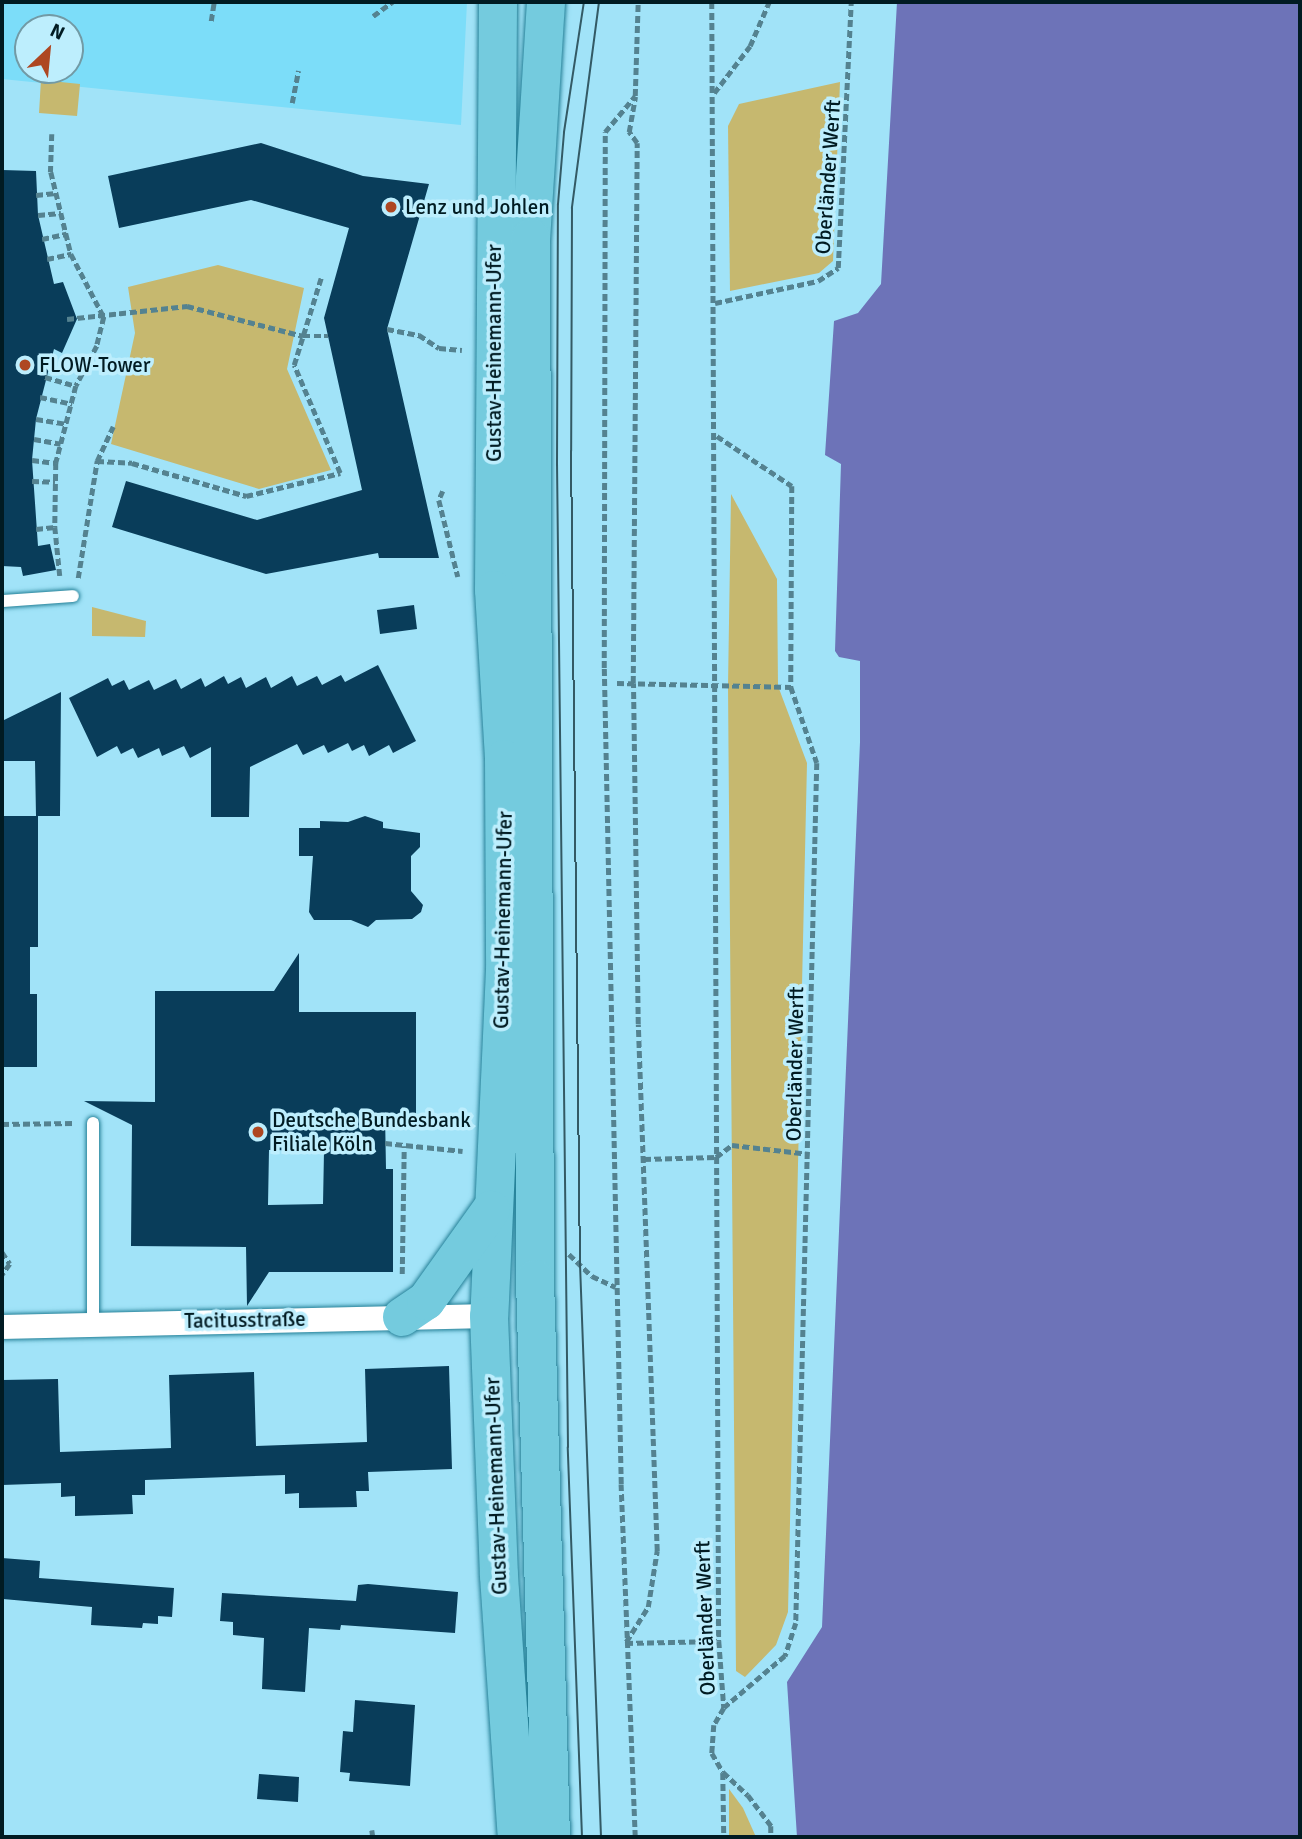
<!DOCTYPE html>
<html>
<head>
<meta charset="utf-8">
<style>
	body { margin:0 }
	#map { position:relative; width:1302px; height:1839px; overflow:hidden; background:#a1e3f8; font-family:Signika,sans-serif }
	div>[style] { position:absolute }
	.built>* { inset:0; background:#7cddf9 }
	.green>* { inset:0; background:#c6b86f }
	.water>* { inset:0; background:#6d73b8 }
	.building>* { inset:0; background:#093d5a }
	.path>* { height:4.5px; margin-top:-2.25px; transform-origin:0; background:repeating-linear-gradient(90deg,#548290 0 7px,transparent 0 10.5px) }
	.roads { filter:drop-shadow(0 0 2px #248097) drop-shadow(0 0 2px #248097) }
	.lane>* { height:12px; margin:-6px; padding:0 6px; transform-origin:6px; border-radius:6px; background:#fff }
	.street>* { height:24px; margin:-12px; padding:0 12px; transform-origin:12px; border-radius:12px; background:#fff }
	.primary>* { height:38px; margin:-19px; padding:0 19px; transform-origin:19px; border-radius:19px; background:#74cbde }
	.tram>* { height:2px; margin:-1px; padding:0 1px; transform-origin:1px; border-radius:1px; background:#335a65 }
	.dots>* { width:19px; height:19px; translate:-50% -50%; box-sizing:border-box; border:4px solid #bdeefd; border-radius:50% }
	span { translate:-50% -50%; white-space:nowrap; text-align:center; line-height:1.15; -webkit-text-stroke:7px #bdeefd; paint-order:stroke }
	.street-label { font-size:21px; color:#011b22 }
	.poi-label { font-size:21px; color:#011b22 }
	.left { translate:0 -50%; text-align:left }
	.frame { position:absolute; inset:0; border:4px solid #011b22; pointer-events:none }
	.north { position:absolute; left:14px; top:14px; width:70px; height:70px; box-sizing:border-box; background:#bdeefd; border:2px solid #729aa5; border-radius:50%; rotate:26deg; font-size:19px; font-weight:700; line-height:28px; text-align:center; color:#011b22 }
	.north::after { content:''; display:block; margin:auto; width:24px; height:32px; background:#ae4722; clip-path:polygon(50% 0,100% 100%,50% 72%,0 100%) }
</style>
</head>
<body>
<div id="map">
	<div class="built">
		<div style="clip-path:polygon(evenodd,2px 2px,467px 2px,461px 125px,2px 79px,2px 2px,28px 28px,70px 28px,70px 70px,28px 70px,28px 28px)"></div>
	</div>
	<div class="green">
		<div style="clip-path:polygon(41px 80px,80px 84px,77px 116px,39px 113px)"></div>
		<div style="clip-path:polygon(840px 82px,833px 261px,819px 273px,730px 291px,728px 126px,739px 104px)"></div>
		<div style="clip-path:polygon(218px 265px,304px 288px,287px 369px,331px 470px,259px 489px,111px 444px,135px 333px,128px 287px)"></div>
		<div style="clip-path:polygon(731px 494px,777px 579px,778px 686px,807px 763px,788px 1612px,776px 1645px,745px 1677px,736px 1671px,728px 686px)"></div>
		<div style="clip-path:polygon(92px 607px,146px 621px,145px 637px,92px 636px)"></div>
		<div style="clip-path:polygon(729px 1789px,743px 1808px,756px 1837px,729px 1837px)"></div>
	</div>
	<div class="water">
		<div style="clip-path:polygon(897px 2px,1300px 2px,1300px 1837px,797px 1837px,787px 1682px,822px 1627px,860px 742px,860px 661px,839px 657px,835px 651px,841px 464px,825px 455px,834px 321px,858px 313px,881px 284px)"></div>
	</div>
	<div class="building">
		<div style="clip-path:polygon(261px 143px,363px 176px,429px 184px,387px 329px,439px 558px,379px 558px,378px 553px,266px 574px,112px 527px,126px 481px,257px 520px,362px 490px,324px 318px,349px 228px,251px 200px,119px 228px,108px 176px)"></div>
		<div style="clip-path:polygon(2px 170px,36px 171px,38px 215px,54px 284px,63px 282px,77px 319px,62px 353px,54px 349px,36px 419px,32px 460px,38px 546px,50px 544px,56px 570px,23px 576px,21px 567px,2px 566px)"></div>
		<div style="clip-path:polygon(414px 605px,417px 629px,380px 634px,377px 610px)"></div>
		<div style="clip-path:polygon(378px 665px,416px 741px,393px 753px,389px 745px,369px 756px,364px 745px,352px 751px,348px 743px,328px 753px,324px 745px,303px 755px,297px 744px,250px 767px,249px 817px,211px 817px,211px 747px,190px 758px,184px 746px,162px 756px,159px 748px,138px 758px,133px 748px,121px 754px,117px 746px,97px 757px,69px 698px,108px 678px,112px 686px,124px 680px,129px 690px,149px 680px,154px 690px,176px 679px,181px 689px,201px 678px,205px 687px,224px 676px,228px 684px,241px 677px,246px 688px,266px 677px,271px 688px,292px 676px,297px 686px,317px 676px,322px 685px,341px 675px,345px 682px)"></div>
		<div style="clip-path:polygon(61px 692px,60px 816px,38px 816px,38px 947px,30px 947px,30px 994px,37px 994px,37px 1067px,2px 1067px,2px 816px,36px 816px,35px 761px,2px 761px,2px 721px)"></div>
		<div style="clip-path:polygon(365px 816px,383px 822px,383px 828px,420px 833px,420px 847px,411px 856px,411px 891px,423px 905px,421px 912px,412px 919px,376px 920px,368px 927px,351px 920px,314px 920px,309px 912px,313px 856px,299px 856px,299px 828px,320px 828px,320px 821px,348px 822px)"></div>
		<div style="clip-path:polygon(evenodd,299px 953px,299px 1012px,416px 1012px,416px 1114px,385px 1114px,386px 1169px,393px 1169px,393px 1272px,269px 1272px,247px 1306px,246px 1247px,131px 1246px,132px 1125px,84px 1101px,155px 1102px,155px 991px,274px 991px,299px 953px,269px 1150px,324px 1151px,323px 1204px,268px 1205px,269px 1150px)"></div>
		<div style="clip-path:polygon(449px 1366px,452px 1469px,368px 1472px,369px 1491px,356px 1491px,357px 1507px,299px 1508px,299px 1493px,285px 1494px,285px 1475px,145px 1480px,145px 1495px,132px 1495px,133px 1514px,75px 1516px,75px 1496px,61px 1497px,61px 1483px,2px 1485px,2px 1380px,58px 1379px,60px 1452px,171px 1448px,169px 1375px,254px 1372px,256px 1446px,367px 1442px,365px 1369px)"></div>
		<div style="clip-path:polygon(2px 1558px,40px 1561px,39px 1578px,174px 1588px,172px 1617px,158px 1616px,158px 1624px,143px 1623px,142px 1628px,91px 1625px,92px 1607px,3px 1599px)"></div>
		<div style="clip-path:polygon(368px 1584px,458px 1592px,455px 1633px,341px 1625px,340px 1630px,309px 1628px,305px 1692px,262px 1689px,264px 1638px,233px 1635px,233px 1622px,220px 1621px,222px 1593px,356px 1601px,358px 1585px)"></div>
		<div style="clip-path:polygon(355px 1700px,415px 1705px,410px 1786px,349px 1781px,350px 1773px,340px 1772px,343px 1731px,353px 1732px)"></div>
		<div style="clip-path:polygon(259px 1774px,299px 1777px,298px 1802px,257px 1799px)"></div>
	</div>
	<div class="path">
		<div style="left:712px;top:2px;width:1639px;rotate:89.76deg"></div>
		<div style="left:719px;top:1641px;width:67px;rotate:85.7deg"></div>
		<div style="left:373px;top:16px;width:24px;rotate:-36deg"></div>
		<div style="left:211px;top:21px;width:19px;rotate:-81deg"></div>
		<div style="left:714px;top:93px;width:59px;rotate:-52.5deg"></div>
		<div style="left:750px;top:46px;width:48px;rotate:-66.6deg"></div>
		<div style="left:292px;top:103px;width:33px;rotate:-79deg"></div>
		<div style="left:52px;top:134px;width:38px;rotate:92deg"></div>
		<div style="left:51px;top:172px;width:84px;rotate:76.3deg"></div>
		<div style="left:71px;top:254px;width:71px;rotate:62.4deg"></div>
		<div style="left:104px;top:317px;width:30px;rotate:104deg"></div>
		<div style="left:97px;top:346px;width:45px;rotate:117.7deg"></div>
		<div style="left:76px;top:386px;width:80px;rotate:104.6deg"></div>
		<div style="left:56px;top:463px;width:64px;rotate:90.9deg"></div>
		<div style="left:55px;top:527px;width:49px;rotate:84.2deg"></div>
		<div style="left:36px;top:195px;width:20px;rotate:-6deg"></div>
		<div style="left:38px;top:215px;width:23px;rotate:-5deg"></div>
		<div style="left:42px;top:239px;width:25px;rotate:-12deg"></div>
		<div style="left:47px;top:259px;width:25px;rotate:-12deg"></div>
		<div style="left:715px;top:303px;width:105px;rotate:-12.1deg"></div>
		<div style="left:818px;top:281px;width:24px;rotate:-33deg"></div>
		<div style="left:838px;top:268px;width:266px;rotate:-87.2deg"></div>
		<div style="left:67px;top:319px;width:121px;rotate:-6.2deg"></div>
		<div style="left:187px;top:306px;width:120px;rotate:14.5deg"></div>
		<div style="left:303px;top:336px;width:25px"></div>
		<div style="left:387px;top:329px;width:33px;rotate:11deg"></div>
		<div style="left:419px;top:335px;width:24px;rotate:33deg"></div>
		<div style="left:439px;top:348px;width:23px;rotate:5deg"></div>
		<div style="left:45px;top:377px;width:32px;rotate:16deg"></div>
		<div style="left:40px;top:397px;width:33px;rotate:12deg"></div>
		<div style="left:36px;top:419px;width:31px;rotate:9deg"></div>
		<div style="left:717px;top:436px;width:90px;rotate:33.7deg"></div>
		<div style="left:792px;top:486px;width:201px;rotate:90.3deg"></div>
		<div style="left:791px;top:687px;width:80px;rotate:71.1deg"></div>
		<div style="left:817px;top:763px;width:860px;rotate:91.4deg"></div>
		<div style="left:796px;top:1623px;width:35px;rotate:108deg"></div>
		<div style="left:785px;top:1656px;width:80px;rotate:139.6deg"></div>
		<div style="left:724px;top:1708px;width:20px;rotate:120deg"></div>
		<div style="left:714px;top:1725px;width:28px;rotate:94deg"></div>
		<div style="left:712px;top:1753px;width:22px;rotate:60deg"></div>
		<div style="left:723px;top:1772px;width:34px;rotate:43deg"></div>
		<div style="left:748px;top:1795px;width:39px;rotate:53deg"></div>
		<div style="left:771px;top:1826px;width:11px;rotate:90deg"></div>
		<div style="left:34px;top:439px;width:27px;rotate:10deg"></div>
		<div style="left:32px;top:460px;width:24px;rotate:7deg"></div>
		<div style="left:97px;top:461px;width:35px;rotate:3deg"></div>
		<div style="left:132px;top:463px;width:119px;rotate:16.1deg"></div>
		<div style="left:246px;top:496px;width:97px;rotate:-13.7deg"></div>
		<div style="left:340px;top:473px;width:117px;rotate:-113.1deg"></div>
		<div style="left:294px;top:365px;width:91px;rotate:-72.8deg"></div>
		<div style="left:32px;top:481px;width:23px;rotate:2deg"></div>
		<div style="left:443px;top:491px;width:10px;rotate:114deg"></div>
		<div style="left:439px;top:500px;width:79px;rotate:76.1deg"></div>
		<div style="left:36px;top:529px;width:19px;rotate:-6deg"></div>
		<div style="left:78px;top:578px;width:119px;rotate:-80.8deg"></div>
		<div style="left:97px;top:461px;width:38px;rotate:-65deg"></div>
		<div style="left:617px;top:683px;width:174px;rotate:1.3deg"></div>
		<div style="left:2px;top:1124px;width:72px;rotate:-0.8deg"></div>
		<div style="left:385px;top:1143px;width:78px;rotate:5.9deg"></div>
		<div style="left:644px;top:1159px;width:72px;rotate:-1.6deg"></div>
		<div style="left:716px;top:1157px;width:20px;rotate:-37deg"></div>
		<div style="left:732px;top:1145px;width:78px;rotate:6.7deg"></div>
		<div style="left:2px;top:1252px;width:14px;rotate:56deg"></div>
		<div style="left:10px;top:1264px;width:14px;rotate:126deg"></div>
		<div style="left:569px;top:1254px;width:32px;rotate:44deg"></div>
		<div style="left:592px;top:1276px;width:26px;rotate:25deg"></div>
		<div style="left:402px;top:1274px;width:128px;rotate:-89.1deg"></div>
		<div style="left:626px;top:1642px;width:41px;rotate:-57.8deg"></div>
		<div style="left:648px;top:1607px;width:57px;rotate:-80.9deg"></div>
		<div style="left:657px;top:1551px;width:527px;rotate:-92.06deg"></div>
		<div style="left:638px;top:1024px;width:341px;rotate:-90.8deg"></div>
		<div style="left:633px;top:683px;width:540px;rotate:-89.58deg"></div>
		<div style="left:637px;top:143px;width:14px;rotate:-126deg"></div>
		<div style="left:629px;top:132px;width:36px;rotate:-80deg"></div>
		<div style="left:626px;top:1643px;width:93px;rotate:-1.2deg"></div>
		<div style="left:723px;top:1773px;width:64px;rotate:89.1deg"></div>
		<div style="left:372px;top:1830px;width:7px;rotate:82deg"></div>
		<div style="left:635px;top:1837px;width:353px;rotate:-92.3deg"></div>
		<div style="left:621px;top:1484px;width:816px;rotate:-91.19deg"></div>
		<div style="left:604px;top:668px;width:536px;rotate:-89.89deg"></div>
		<div style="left:605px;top:132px;width:47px;rotate:-50.2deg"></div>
		<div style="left:635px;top:96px;width:94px;rotate:-88.2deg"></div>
	</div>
	<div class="roads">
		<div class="lane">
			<div style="left:2px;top:601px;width:71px;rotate:-4deg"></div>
			<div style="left:93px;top:1323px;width:200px;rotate:-90deg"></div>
		</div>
		<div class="street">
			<div style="left:2px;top:1327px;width:487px;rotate:-1.3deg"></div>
		</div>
		<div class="primary">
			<div style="left:498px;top:2px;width:588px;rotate:90.39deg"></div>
			<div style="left:494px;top:590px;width:169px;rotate:86.6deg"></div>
			<div style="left:504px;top:759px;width:211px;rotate:89.7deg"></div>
			<div style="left:505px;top:970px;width:346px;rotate:92.6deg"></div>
			<div style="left:489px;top:1316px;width:260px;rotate:87.8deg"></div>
			<div style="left:499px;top:1576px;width:262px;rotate:86.1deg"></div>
			<div style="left:546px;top:2px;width:236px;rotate:93.6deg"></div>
			<div style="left:531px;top:238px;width:1041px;rotate:89.78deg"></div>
			<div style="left:535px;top:1279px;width:558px;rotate:88.36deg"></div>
			<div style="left:402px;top:1317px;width:29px;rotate:-34deg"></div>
			<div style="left:426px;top:1301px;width:112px;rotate:-54.5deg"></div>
		</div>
	</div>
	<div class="tram">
		<div style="left:599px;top:2px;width:208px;rotate:97.5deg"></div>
		<div style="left:572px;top:208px;width:243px;rotate:90.2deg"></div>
		<div style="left:571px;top:451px;width:813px;rotate:89.37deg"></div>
		<div style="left:580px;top:1264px;width:573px;rotate:87.9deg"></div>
		<div style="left:582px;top:1837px;width:390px;rotate:-92.1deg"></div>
		<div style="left:568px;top:1447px;width:982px;rotate:-90.64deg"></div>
		<div style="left:557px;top:465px;width:261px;rotate:-89.8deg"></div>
		<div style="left:558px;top:204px;width:72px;rotate:-85.2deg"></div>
		<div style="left:564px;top:132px;width:132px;rotate:-81.3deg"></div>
	</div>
	<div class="dots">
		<div style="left:391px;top:207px;background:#ae4722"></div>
		<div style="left:25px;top:365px;background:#ae4722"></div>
		<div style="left:258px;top:1132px;background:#ae4722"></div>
	</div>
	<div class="street-label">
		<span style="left:828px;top:177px;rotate:-86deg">Oberländer Werft</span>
		<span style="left:494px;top:353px;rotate:-90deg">Gustav-Heinemann-Ufer</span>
		<span style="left:503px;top:920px;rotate:-89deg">Gustav-Heinemann-Ufer</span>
		<span style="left:795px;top:1064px;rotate:-89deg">Oberländer Werft</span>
		<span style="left:245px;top:1320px;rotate:-1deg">Tacitusstraße</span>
		<span style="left:496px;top:1486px;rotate:-92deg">Gustav-Heinemann-Ufer</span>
		<span style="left:705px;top:1618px;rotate:-92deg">Oberländer Werft</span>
	</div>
	<div class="poi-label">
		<span class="left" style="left:405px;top:207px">Lenz und Johlen</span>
		<span class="left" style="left:39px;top:365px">FLOW-Tower</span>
		<span class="left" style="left:272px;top:1132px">Deutsche Bundesbank<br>Filiale Köln</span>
	</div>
	<div class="frame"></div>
	<div class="north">N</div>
</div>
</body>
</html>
